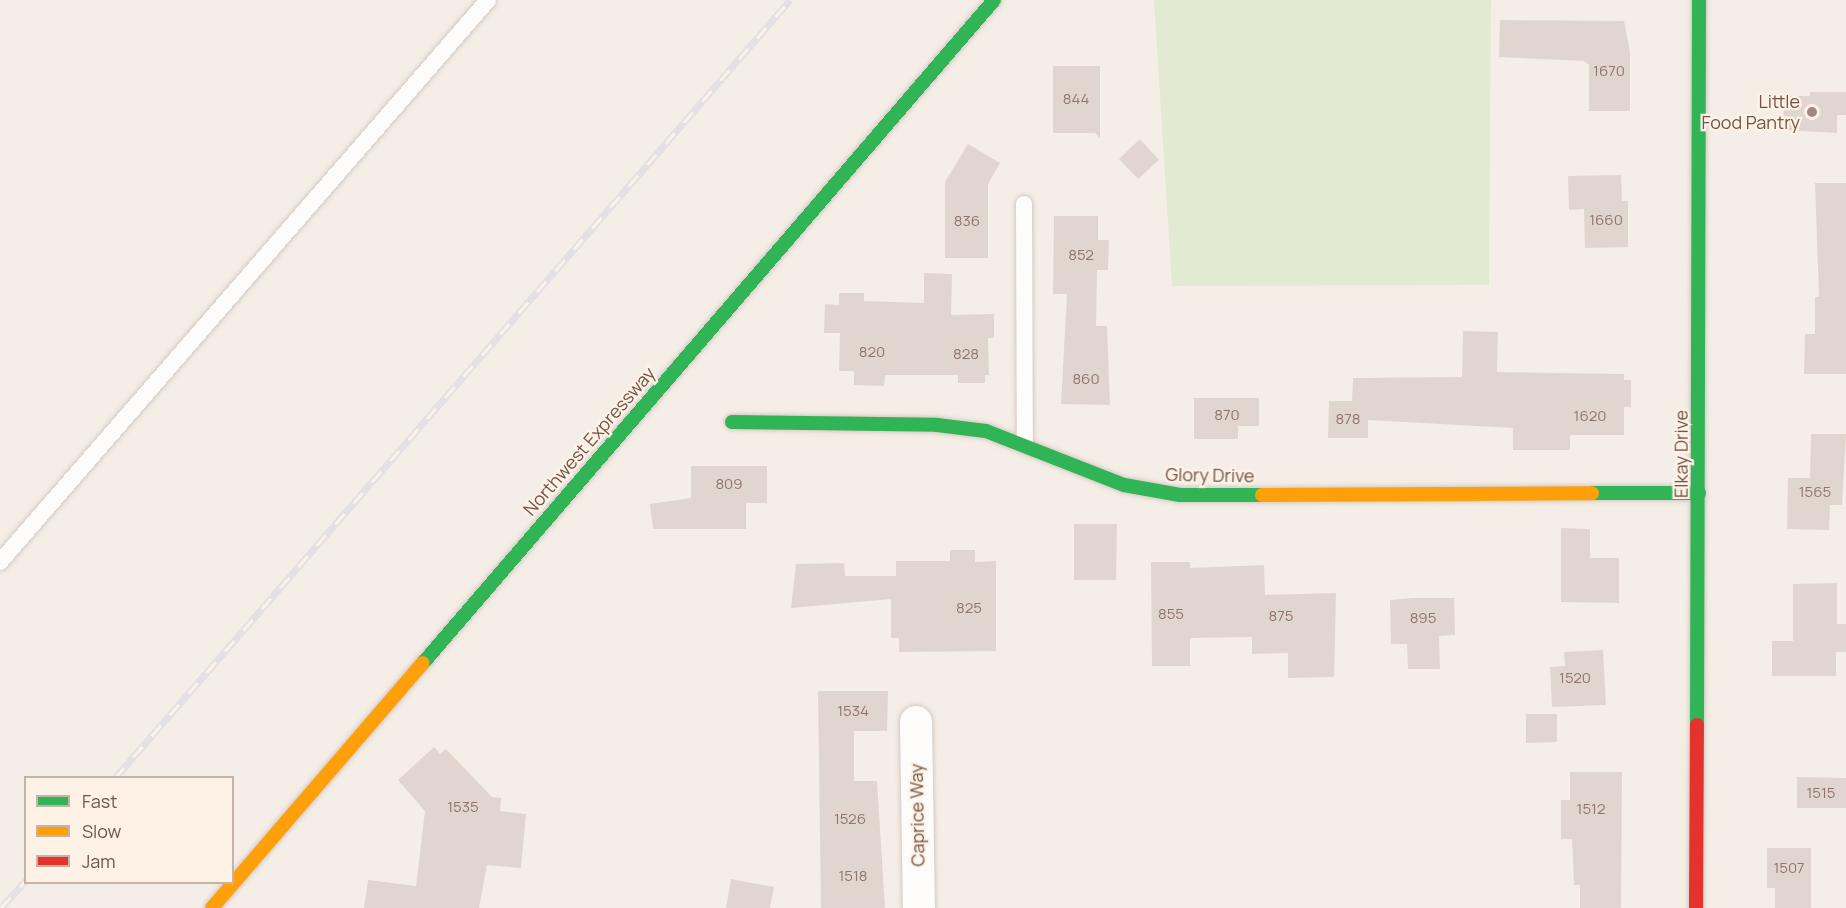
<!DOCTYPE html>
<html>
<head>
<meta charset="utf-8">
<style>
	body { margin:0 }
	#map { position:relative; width:1846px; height:908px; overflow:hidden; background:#f5eee7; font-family:Manrope,sans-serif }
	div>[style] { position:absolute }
	.green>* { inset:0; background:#e3ead2 }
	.building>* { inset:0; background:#e1d6cf }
	.roads { filter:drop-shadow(0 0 2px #d4cac4) drop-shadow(0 0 2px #d4cac4) }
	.lane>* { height:16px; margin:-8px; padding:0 8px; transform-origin:8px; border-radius:8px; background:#fefcfb }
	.street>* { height:32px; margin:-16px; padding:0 16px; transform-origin:16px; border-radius:16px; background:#fefcfb }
	.fast>* { height:14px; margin:-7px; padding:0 7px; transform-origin:7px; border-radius:7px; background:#30b455 }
	.slow>* { height:14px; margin:-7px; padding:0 7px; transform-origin:7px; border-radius:7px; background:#ff9f0a }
	.jam>* { height:14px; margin:-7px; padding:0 7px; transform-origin:7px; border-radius:7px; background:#e5322d }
	.rail>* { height:7px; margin-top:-3.5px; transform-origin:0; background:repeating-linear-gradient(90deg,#fef2e6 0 14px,#e3e0e3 0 28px); box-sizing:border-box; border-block:2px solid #e3e0e3 }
	.dots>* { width:16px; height:16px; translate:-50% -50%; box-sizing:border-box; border:3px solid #fef2e6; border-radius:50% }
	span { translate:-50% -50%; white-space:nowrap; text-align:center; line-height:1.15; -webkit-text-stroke:4.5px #fef2e6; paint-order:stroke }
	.number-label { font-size:15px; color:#8f766d }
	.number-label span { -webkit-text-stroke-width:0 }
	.poi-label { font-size:18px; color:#715349 }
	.right { translate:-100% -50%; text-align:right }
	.street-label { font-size:18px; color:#715349 }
	.legend { position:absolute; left:24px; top:776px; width:210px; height:108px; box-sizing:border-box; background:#fef2e6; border:2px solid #c6b2a7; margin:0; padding:8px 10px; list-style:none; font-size:18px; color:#715349 }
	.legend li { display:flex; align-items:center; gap:12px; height:30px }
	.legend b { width:30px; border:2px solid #c6b2a7 }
</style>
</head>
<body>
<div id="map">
	<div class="green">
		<div style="clip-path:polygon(1154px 0,1491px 0,1489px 285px,1172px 286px)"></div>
	</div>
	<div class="building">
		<div style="clip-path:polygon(1500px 20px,1624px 21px,1630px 52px,1630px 111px,1589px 111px,1589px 65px,1584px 61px,1499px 57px)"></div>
		<div style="clip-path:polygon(1053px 66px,1100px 66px,1100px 138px,1095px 133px,1053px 133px)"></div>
		<div style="clip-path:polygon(1810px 92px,1846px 92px,1846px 115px,1837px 115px,1837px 133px,1784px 130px,1783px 96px,1810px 96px)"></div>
		<div style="clip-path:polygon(1140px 139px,1159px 160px,1138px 179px,1119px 159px)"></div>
		<div style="clip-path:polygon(968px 144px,1000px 163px,988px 184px,988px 258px,945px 258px,945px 182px)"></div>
		<div style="clip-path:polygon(1621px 175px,1622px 201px,1628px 201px,1628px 247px,1585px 248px,1584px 209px,1569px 210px,1568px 176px)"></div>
		<div style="clip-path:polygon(1815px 183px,1846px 183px,1846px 374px,1804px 374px,1805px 334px,1815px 334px,1815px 297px,1819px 297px)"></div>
		<div style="clip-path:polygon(1054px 216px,1098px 216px,1098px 240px,1109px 240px,1108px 270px,1097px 270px,1096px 326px,1107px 326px,1110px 405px,1061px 404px,1067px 294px,1053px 294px)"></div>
		<div style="clip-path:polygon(924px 273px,952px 274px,951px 315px,994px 314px,994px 338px,988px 338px,989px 375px,985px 375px,985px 383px,958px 383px,958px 375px,885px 375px,884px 386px,854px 385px,854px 371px,839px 371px,840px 333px,824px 333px,825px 304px,839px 305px,839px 293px,864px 293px,864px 301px,924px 303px)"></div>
		<div style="clip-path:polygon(1463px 331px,1498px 332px,1497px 372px,1624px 374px,1624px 380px,1631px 380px,1631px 407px,1624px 407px,1624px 435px,1570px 435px,1570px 450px,1513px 450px,1513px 428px,1368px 420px,1368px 438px,1328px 438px,1329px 401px,1352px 401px,1353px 378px,1462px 377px)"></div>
		<div style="clip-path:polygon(1194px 398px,1259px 398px,1259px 426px,1238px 426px,1238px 439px,1194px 439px)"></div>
		<div style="clip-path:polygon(1811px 434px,1846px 434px,1842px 505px,1830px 505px,1829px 530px,1787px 529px,1788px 478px,1810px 478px)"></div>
		<div style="clip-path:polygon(691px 466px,767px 466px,767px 503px,746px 503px,746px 529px,653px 529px,650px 504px,691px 498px)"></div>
		<div style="clip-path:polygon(1074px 524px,1117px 524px,1116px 580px,1074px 580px)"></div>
		<div style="clip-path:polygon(1561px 528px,1590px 529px,1590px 558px,1619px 558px,1619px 603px,1561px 602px)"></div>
		<div style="clip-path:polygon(950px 550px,975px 550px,975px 562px,996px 561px,996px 651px,899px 652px,899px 638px,891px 638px,891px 599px,791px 608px,796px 564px,844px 563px,845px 576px,896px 576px,896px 561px,950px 561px)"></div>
		<div style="clip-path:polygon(1151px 562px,1190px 562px,1190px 568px,1264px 565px,1265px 595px,1336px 593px,1334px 677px,1288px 678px,1288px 653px,1252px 654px,1252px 637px,1190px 638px,1190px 666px,1152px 666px)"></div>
		<div style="clip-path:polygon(1837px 583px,1837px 624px,1846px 624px,1846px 652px,1836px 652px,1836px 676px,1772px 676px,1772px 641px,1793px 641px,1793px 584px)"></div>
		<div style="clip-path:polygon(1412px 598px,1454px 598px,1455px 635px,1439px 636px,1440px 669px,1408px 669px,1407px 644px,1391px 644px,1390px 600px)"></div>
		<div style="clip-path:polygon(1603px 650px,1606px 705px,1552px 707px,1550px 667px,1565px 666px,1564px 652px)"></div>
		<div style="clip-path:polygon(818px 691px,888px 691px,887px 731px,854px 731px,854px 781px,877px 781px,885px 908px,821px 908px)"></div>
		<div style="clip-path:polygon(1526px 714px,1557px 714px,1557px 742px,1526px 743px)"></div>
		<div style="clip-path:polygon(434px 747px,440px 754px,446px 749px,492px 797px,501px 798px,500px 811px,526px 814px,521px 868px,487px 865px,479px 908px,364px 908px,368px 880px,416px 886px,425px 811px,398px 780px)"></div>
		<div style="clip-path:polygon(1570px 772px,1622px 772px,1621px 908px,1580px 908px,1580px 885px,1574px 885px,1572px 839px,1561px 839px,1561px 800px,1570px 800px)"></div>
		<div style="clip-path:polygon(1797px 777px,1846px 778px,1846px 808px,1797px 808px)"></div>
		<div style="clip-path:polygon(1767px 848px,1811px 848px,1811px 908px,1775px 908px,1775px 888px,1767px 888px)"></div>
		<div style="clip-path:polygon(731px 879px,774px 887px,770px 908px,726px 908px)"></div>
	</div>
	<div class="roads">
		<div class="lane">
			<div style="left:1024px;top:204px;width:240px;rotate:89.8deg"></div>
			<div style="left:0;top:562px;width:744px;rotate:-49.03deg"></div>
		</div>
		<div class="street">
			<div style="left:916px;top:722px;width:186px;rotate:89.1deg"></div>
		</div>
		<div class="fast">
			<div style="left:732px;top:422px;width:205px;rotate:0.8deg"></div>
			<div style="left:937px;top:425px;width:49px;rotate:7deg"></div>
			<div style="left:986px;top:431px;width:148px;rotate:21.4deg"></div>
			<div style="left:1124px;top:485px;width:57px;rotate:10.1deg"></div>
			<div style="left:1180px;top:495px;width:82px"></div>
			<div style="left:1592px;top:493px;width:107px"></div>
			<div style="left:423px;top:663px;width:875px;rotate:-49.26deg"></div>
			<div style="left:1697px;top:725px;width:725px;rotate:-89.84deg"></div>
		</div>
		<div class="slow">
			<div style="left:1262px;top:495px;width:330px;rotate:-0.3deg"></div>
			<div style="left:212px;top:908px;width:323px;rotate:-49.3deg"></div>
		</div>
		<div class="jam">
			<div style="left:1696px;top:908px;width:183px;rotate:-89.7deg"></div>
		</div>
	</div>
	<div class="rail">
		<div style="left:115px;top:778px;width:1030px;rotate:-49.05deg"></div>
		<div style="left:1px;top:908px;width:38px;rotate:-48deg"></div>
	</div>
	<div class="dots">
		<div style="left:1812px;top:112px;background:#9f8980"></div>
	</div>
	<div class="number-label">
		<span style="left:1609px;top:71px">1670</span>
		<span style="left:1076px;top:99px">844</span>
		<span style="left:1606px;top:220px">1660</span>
		<span style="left:967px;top:221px">836</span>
		<span style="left:1081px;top:255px">852</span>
		<span style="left:872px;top:352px">820</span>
		<span style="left:966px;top:354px">828</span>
		<span style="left:1086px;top:379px">860</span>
		<span style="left:1227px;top:415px">870</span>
		<span style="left:1590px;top:416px">1620</span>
		<span style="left:1348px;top:419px">878</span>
		<span style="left:729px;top:484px">809</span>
		<span style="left:1815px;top:492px">1565</span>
		<span style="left:969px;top:608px">825</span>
		<span style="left:1171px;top:614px">855</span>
		<span style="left:1281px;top:616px">875</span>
		<span style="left:1423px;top:618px">895</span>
		<span style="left:1575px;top:678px">1520</span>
		<span style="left:853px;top:711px">1534</span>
		<span style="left:1821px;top:793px">1515</span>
		<span style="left:463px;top:807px">1535</span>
		<span style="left:1591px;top:809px">1512</span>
		<span style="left:850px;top:819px">1526</span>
		<span style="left:1789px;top:868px">1507</span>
		<span style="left:853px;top:876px">1518</span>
	</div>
	<div class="poi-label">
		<span class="right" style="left:1800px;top:112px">Little<br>Food Pantry</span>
	</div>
	<div class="street-label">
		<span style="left:589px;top:441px;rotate:-49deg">Northwest Expressway</span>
		<span style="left:1681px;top:454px;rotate:-90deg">Elkay Drive</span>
		<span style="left:1210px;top:475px;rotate:1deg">Glory Drive</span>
		<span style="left:917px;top:815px;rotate:-91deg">Caprice Way</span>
	</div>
	<ul class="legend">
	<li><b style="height:8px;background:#30b455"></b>Fast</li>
	<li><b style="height:8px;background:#ff9f0a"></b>Slow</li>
	<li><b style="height:8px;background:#e5322d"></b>Jam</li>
	</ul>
</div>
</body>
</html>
